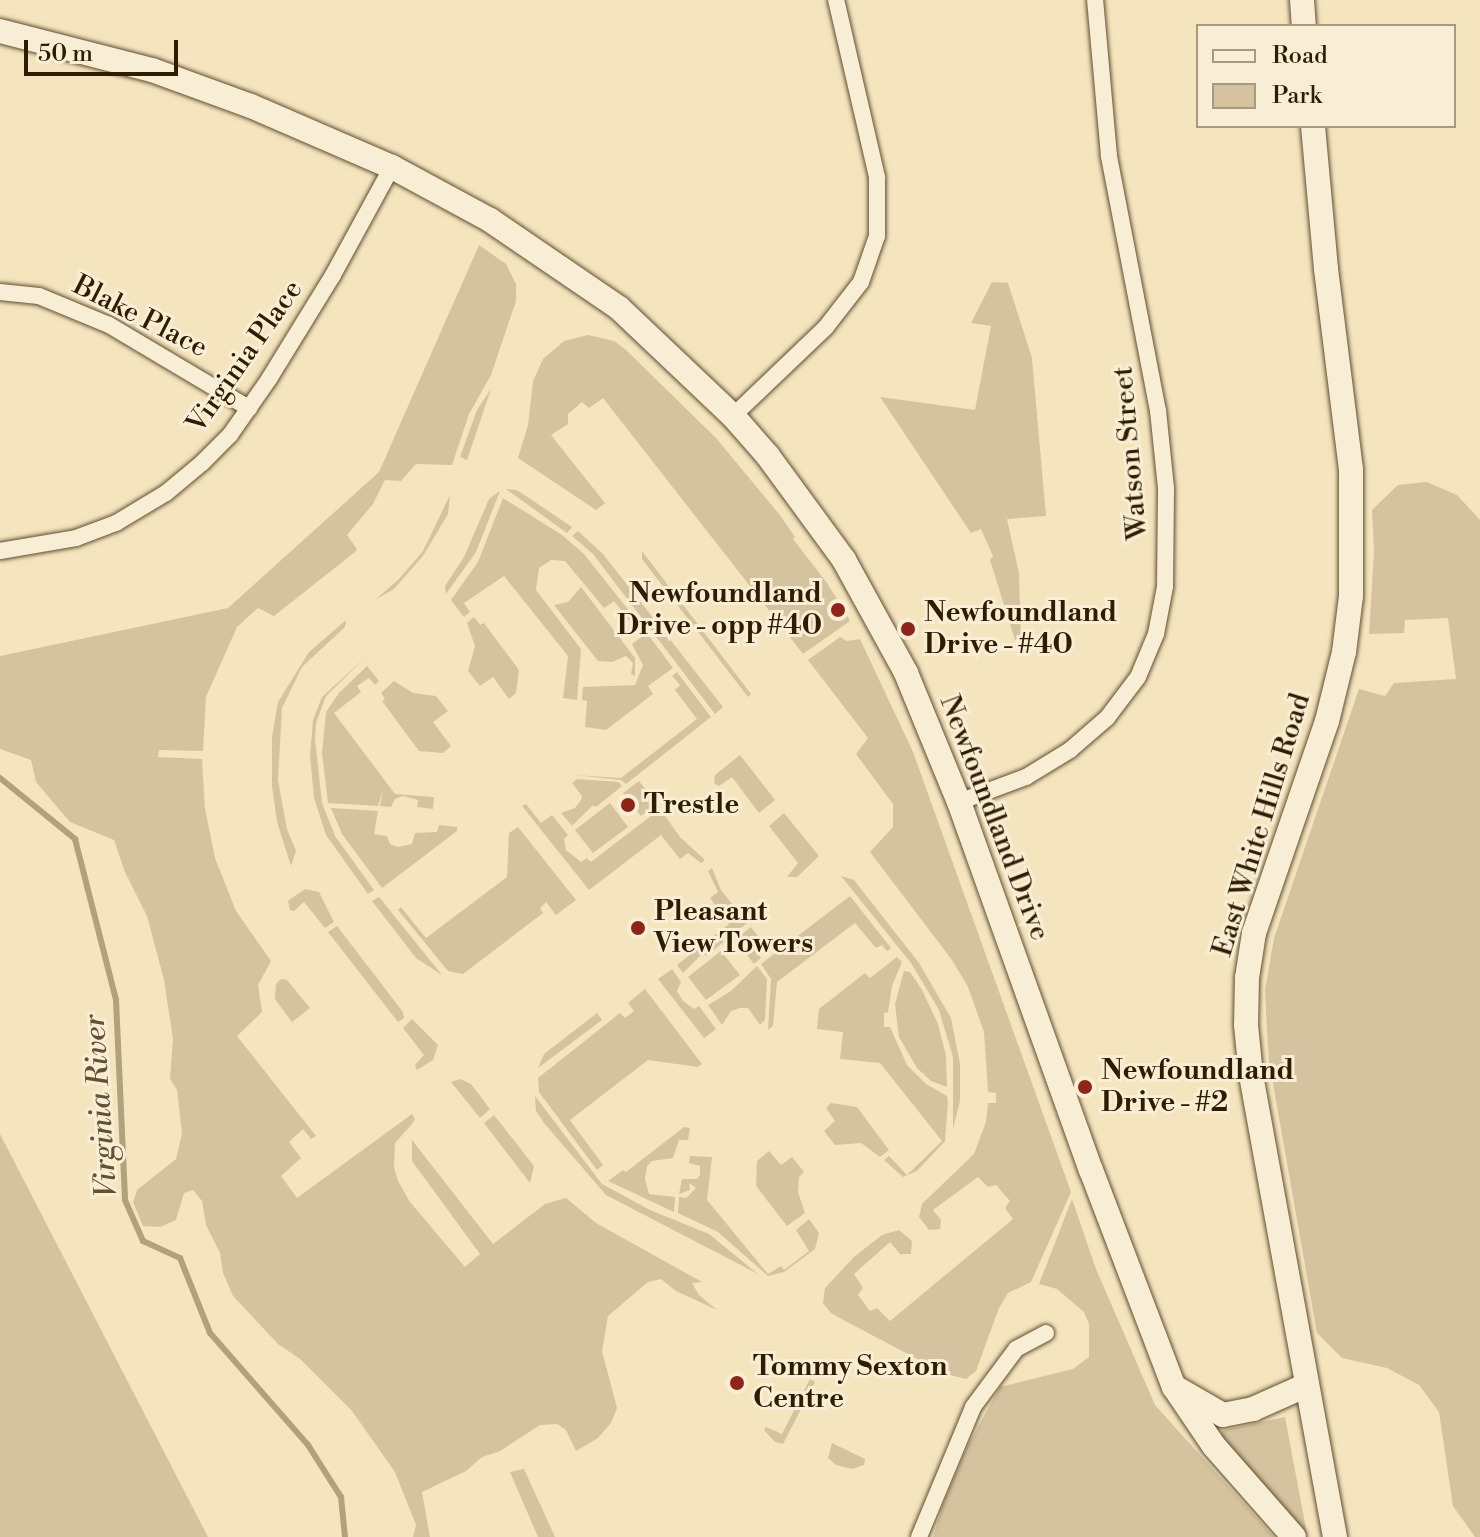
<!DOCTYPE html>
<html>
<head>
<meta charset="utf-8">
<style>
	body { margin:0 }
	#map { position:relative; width:1480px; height:1537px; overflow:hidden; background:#f5e5be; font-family:"Libre Bodoni",serif }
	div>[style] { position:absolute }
	.green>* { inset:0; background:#d4c39e }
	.stream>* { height:6px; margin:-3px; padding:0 3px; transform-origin:3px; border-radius:3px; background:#b2a17d }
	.roads { filter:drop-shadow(0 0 2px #614e30) drop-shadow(0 0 2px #614e30) }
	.street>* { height:16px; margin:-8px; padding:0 8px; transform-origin:8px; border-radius:8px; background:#f8eed5 }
	.secondary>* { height:24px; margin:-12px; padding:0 12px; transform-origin:12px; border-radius:12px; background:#f8eed5 }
	.dots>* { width:22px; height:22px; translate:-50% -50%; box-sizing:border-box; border:4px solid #f8eed5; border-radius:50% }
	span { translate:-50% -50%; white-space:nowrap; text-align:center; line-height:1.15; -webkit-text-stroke:6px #f8eed5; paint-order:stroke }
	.street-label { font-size:28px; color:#301c00 }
	.poi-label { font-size:28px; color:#301c00; font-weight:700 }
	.right { translate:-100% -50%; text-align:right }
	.left { translate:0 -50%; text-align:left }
	.water-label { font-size:30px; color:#645132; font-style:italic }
	.legend { position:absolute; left:1196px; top:24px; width:260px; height:104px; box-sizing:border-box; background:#f8eed5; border:2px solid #a89a80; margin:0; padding:10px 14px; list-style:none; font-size:24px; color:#301c00 }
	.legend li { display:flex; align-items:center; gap:16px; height:40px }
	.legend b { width:40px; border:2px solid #a89a80 }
	.scale { position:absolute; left:24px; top:40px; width:154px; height:36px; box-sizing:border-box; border:4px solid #301c00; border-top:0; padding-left:10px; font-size:24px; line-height:28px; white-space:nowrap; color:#301c00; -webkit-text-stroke:6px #f8eed5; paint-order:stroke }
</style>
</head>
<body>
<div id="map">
	<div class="green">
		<div style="clip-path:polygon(479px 245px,506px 264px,516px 284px,516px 301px,491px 375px,469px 414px,452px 465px,416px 464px,401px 481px,385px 480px,373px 504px,347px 535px,357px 549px,355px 552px,274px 616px,258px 608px,237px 627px,206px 697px,203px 751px,159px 750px,158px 757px,202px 759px,205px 809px,215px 858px,236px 911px,271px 961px,258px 985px,262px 1012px,237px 1036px,316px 1136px,311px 1139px,303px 1129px,289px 1142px,301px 1158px,281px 1176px,297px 1198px,412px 1114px,415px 1119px,412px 1124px,395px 1143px,394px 1167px,398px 1181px,410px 1202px,465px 1267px,480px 1254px,412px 1161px,412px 1140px,493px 1244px,545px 1204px,566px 1198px,596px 1223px,702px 1282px,692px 1283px,699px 1295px,717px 1310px,676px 1291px,661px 1279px,648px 1282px,608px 1316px,602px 1351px,617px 1408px,611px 1423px,598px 1438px,576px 1451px,566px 1430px,557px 1424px,540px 1425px,500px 1451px,482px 1457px,466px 1471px,422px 1492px,430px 1537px,413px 1537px,416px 1525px,395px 1472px,352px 1411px,300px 1359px,278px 1344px,233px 1296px,223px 1273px,220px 1253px,206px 1225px,202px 1201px,193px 1190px,184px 1193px,176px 1220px,160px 1227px,143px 1226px,133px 1202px,137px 1190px,176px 1159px,182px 1134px,177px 1090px,170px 1079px,173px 1039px,164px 980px,147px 916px,125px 872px,114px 840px,70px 822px,36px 782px,31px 760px,0 749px,0 656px,228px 608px,379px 472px)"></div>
		<div style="clip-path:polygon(992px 282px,1008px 283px,1032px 358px,1046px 516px,1007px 519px,1019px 573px,1021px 639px,1015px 640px,990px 560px,993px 556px,981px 529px,971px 533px,880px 397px,975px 410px,991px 326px,971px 323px)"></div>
		<div style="clip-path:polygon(588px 335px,614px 341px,625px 349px,716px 438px,779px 514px,795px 537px,793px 539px,827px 583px,840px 604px,835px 608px,841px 616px,846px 613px,850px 621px,803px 654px,603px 398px,589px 408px,582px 402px,568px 414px,568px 424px,551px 435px,605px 503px,596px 510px,518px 458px,528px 425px,533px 381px,543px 359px,564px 341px)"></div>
		<div style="clip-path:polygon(491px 389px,467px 460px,460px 457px,477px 410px)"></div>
		<div style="clip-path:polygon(1427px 482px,1457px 495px,1480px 520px,1480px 1537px,1475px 1537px,1453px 1506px,1439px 1412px,1419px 1385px,1387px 1368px,1342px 1358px,1317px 1333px,1269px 1061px,1267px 1031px,1265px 990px,1274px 938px,1359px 689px,1385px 696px,1394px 683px,1456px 679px,1448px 618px,1405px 620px,1404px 633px,1369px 634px,1374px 551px,1372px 510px,1398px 485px)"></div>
		<div style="clip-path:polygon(506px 489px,517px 490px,572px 527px,567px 533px)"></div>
		<div style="clip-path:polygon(500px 491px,476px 552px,446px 594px,445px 586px,464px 557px,489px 499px)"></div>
		<div style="clip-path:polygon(450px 495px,448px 514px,423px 556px,394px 589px,375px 600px,399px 579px,423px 551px)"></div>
		<div style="clip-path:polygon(503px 498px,562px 535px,584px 554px,642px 627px,637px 630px,614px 601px,604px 608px,565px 561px,551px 560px,539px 568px,536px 590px,581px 649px,577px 700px,563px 698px,568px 656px,504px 576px,464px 603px,470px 612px,464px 617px,451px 600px,478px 562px)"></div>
		<div style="clip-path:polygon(578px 531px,603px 554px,723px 707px,715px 714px,593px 554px,572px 536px)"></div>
		<div style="clip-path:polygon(642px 551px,751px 694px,748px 697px,642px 559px)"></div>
		<div style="clip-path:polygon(581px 587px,635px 658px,635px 676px,631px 674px,633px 663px,626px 656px,612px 662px,598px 661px,554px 605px,568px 602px)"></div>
		<div style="clip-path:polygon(474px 617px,480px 625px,484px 623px,519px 670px,516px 693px,509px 699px,493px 677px,480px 686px,468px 671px,475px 646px,467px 623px)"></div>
		<div style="clip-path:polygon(346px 620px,345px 627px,302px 667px,282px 708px,278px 780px,287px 829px,296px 851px,291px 866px,277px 822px,272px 786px,272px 737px,278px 702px,309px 652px)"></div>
		<div style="clip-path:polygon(647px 633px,673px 668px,648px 686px,653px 694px,606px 730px,585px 727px,587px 701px,582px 700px,583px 687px,635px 685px,643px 665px,632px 644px)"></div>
		<div style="clip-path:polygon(840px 637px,847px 641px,860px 639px,913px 752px,1071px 1192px,1031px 1282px,1008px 1293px,999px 1308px,976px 1371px,966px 1379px,946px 1374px,849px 1323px,831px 1313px,823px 1303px,825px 1288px,854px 1257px,882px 1235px,899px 1230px,912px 1241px,911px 1254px,900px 1254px,890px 1242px,854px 1274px,863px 1288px,858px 1295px,870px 1311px,877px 1308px,890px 1321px,1013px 1219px,1005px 1208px,1010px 1201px,996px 1185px,988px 1187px,978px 1177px,933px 1210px,941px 1220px,940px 1229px,929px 1230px,919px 1217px,922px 1204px,974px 1154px,986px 1122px,988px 1103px,996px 1103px,996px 1093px,988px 1092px,984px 1032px,968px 987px,952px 960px,870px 852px,893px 827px,893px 804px,856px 754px,868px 738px,808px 660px)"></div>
		<div style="clip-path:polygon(367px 656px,326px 696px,316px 723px,315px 739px,322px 803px,335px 836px,374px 890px,368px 894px,326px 835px,314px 798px,310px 756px,313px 720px,322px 697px)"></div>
		<div style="clip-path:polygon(367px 666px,379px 681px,375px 685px,369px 678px,357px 686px,361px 692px,334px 713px,395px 794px,434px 797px,433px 809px,417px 807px,418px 800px,403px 796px,395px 799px,391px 807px,380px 806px,383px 790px,378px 806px,328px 803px,322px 753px,326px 712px,339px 693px)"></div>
		<div style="clip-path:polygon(677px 672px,711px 717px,626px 784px,621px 780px,575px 775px,621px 778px,697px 719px,675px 690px,680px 685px,672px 676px)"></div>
		<div style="clip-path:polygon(394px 681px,413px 693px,436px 696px,448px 711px,433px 722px,451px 746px,443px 753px,419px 751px,382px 701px,385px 699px,381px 693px)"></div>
		<div style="clip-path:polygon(740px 755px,775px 800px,759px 813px,732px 777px,719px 786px,714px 783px,715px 775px)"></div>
		<div style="clip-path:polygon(577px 779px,619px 782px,622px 786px,596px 807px,593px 805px,572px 826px,561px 813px,575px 808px,581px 800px,582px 796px,572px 783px)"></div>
		<div style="clip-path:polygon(639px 781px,657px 804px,641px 816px,623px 793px)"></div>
		<div style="clip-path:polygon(610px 803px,628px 827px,593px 853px,575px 830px)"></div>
		<div style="clip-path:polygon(526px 804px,541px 823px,552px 815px,568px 835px,564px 839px,566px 850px,581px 862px,587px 858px,591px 862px,660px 809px,680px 837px,705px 860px,701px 863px,688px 853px,680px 859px,661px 835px,589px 890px,522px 806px)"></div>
		<div style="clip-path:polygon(331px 808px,378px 811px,374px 834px,387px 836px,390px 844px,398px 847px,412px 844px,415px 833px,437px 832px,439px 825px,457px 827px,457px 831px,382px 888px,342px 834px)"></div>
		<div style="clip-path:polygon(784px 813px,819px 856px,797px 877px,787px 877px,798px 863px,769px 826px)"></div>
		<div style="clip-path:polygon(518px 827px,576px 900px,556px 915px,546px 902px,540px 908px,543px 913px,463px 974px,448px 971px,398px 910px,401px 907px,426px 938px,507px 877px,509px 833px)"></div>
		<div style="clip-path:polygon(712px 868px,721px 890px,747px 923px,706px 956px,703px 953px,683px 973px,677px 965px,729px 924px,710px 898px,718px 892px,708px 871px)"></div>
		<div style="clip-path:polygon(841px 876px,854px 880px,919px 963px,951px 1018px,960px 1064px,960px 1101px,953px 1129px,953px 1057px,939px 1010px,911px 963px)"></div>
		<div style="clip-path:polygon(305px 889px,319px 892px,334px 922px,325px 928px,304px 902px,294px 911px,290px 910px,288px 901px)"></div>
		<div style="clip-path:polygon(850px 896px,891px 948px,887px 951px,882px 945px,876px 948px,855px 923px,777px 982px,773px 1026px,768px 1030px,771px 979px,761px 964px)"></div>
		<div style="clip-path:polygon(379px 897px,442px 975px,416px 958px,372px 901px)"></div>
		<div style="clip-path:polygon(337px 926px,403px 1012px,404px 1018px,398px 1022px,328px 932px)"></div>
		<div style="clip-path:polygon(751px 927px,761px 940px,752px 947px,761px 958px,754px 964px,735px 940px)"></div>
		<div style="clip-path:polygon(721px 951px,740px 975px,706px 1000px,688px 977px)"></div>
		<div style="clip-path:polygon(897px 957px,902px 962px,892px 986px,888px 1012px,884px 1013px,884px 1027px,890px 1027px,907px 1065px,926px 1084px,947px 1096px,948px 1101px,945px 1141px,917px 1171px,903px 1177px,884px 1160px,889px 1156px,907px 1175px,942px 1141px,880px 1063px,840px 1059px,843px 1032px,817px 1029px,819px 1009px,865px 973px,870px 978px)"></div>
		<div style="clip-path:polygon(757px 966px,767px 979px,765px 1020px,760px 1025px,748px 1008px,740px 1008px,731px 1011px,722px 1025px,708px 1005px,731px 991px)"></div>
		<div style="clip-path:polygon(672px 969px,681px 982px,677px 991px,683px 1001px,694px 1009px,699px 1006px,716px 1029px,704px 1038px,658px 979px)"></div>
		<div style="clip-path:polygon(904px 971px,910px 972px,922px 990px,938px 1024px,946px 1056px,947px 1087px,931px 1081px,917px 1068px,899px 1037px,895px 1004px)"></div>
		<div style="clip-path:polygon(281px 979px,287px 980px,310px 1008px,292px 1022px,275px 999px,276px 984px)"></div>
		<div style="clip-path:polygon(645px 989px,702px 1064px,698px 1067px,648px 1060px,570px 1120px,603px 1165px,597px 1170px,539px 1092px,538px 1078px,620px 1013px,625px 1018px,634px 1011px,628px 1003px)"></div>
		<div style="clip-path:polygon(597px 1013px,602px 1020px,538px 1068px,544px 1054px)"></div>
		<div style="clip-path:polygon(412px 1019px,438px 1045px,433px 1060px,417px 1070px,415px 1065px,424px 1055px,403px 1028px)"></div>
		<div style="clip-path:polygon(460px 1079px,471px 1084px,490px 1109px,480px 1118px,451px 1082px)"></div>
		<div style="clip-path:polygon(535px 1096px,602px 1184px,650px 1210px,709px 1234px,758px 1274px,606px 1195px,544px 1123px,536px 1111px)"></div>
		<div style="clip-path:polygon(831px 1103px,857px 1107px,889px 1150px,880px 1157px,861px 1143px,835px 1145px,824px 1131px,835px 1121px,826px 1108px)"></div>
		<div style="clip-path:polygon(494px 1115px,534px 1166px,530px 1183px,484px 1123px)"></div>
		<div style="clip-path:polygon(684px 1127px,690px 1128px,688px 1140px,679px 1140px,673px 1158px,652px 1161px,647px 1166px,645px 1179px,649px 1194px,675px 1197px,674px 1212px,608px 1181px,623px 1170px,626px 1172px)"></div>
		<div style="clip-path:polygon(0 1134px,208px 1537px,0 1537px)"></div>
		<div style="clip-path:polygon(769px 1151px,781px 1165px,792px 1157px,804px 1172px,799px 1177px,798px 1192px,805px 1213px,787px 1226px,756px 1186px,757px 1161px)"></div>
		<div style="clip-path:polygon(690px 1156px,712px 1157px,707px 1200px,768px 1274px,781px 1266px,784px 1270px,809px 1251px,796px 1230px,809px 1219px,819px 1233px,815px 1249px,784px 1272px,768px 1276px,718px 1232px,678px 1213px,679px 1197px,686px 1198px,696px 1188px,689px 1183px,690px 1190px,679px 1194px,682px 1179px,697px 1179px,700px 1175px,700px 1166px,689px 1163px)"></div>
		<div style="clip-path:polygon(1072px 1199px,1096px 1269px,1155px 1405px,1274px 1537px,933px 1537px,943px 1504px,968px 1445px,1000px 1387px,1073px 1369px,1089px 1357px,1089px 1324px,1084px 1312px,1057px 1289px,1039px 1284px)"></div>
		<div style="clip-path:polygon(810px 1379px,815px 1382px,783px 1444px,775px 1442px,764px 1430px,766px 1427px,782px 1434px)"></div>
		<div style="clip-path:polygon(1285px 1417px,1307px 1534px,1220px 1435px,1224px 1430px)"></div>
		<div style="clip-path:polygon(832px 1443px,865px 1459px,864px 1465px,852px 1469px,836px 1465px,828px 1458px)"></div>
		<div style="clip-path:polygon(524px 1469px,555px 1537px,538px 1537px,510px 1472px)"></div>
	</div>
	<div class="stream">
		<div style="left:0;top:778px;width:97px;rotate:39.1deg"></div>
		<div style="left:75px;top:839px;width:166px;rotate:75.7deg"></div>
		<div style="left:116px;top:1000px;width:200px;rotate:87.4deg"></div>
		<div style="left:125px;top:1200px;width:45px;rotate:66.3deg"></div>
		<div style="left:143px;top:1241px;width:41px;rotate:24.7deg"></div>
		<div style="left:180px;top:1258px;width:81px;rotate:68.2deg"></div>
		<div style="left:210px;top:1333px;width:149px;rotate:48.8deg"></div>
		<div style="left:308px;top:1445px;width:62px;rotate:57.6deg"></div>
		<div style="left:341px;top:1497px;width:40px;rotate:84.3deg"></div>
	</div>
	<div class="roads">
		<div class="street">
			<div style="left:0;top:292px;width:39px;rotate:6deg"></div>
			<div style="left:39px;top:296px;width:76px;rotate:22.5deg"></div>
			<div style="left:109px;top:325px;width:163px;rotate:30.7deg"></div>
			<div style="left:733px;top:416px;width:129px;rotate:-43.7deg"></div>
			<div style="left:826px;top:327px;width:57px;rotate:-52.1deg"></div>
			<div style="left:861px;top:282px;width:49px;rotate:-70.8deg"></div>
			<div style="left:877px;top:236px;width:59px;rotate:-90deg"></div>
			<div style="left:877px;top:177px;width:182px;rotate:-103deg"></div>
			<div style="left:0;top:551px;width:77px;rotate:-9.7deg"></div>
			<div style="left:76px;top:538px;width:43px;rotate:-20.6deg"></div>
			<div style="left:116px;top:523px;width:58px;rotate:-31deg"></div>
			<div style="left:166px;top:493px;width:47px;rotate:-39.8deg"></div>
			<div style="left:202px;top:463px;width:40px;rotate:-45deg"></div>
			<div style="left:230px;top:435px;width:68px;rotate:-55.1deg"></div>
			<div style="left:269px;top:379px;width:122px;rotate:-58.4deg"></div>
			<div style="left:333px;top:275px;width:123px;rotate:-61.4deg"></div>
			<div style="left:959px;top:802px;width:72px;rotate:-20.5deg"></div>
			<div style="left:1026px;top:777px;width:52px;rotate:-31.5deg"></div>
			<div style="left:1070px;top:750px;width:49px;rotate:-40.9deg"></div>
			<div style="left:1107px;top:718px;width:51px;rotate:-52.9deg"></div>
			<div style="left:1138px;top:677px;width:47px;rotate:-67.3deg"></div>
			<div style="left:1156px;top:634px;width:48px;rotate:-79.2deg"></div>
			<div style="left:1165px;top:587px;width:99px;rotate:-89.4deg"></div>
			<div style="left:1166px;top:488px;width:77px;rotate:-95.9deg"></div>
			<div style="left:1158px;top:411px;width:260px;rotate:-100.9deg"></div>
			<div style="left:1109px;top:156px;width:157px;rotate:-95.1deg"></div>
			<div style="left:919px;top:1537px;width:141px;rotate:-67.4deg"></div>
			<div style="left:973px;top:1407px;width:72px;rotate:-53.4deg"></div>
			<div style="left:1016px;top:1349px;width:34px;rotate:-28deg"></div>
		</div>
		<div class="secondary">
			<div style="left:1302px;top:0;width:26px;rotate:86deg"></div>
			<div style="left:0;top:31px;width:157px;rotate:14.4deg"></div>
			<div style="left:152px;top:70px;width:105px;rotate:20deg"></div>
			<div style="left:251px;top:106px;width:154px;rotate:23.4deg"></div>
			<div style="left:392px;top:167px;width:111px;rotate:28.4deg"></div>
			<div style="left:490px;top:220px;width:156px;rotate:34.3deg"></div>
			<div style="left:619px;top:308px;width:157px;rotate:43.5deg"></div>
			<div style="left:733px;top:416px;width:53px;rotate:48.8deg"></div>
			<div style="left:768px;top:456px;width:129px;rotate:53.8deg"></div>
			<div style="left:844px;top:560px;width:129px;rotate:61.2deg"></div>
			<div style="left:906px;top:673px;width:139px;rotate:67.7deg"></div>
			<div style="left:959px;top:802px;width:391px;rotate:70.3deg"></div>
			<div style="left:1091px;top:1170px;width:232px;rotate:69.1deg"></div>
			<div style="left:1174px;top:1387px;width:71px;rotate:55.9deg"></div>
			<div style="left:1214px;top:1446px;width:121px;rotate:48.7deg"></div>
			<div style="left:1313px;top:126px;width:144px;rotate:84.8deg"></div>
			<div style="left:1326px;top:269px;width:202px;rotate:82.9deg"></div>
			<div style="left:1351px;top:469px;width:127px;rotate:90deg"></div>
			<div style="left:1351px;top:596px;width:56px;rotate:97.1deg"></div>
			<div style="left:1344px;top:652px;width:71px;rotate:103.8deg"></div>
			<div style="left:1327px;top:721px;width:224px;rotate:109deg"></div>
			<div style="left:1254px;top:933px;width:46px;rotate:98.8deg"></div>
			<div style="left:1247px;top:978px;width:47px;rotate:91.2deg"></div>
			<div style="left:1246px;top:1025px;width:50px;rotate:84.3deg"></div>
			<div style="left:1251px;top:1075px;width:470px;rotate:79.7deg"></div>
			<div style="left:1176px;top:1388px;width:54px;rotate:29.9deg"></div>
			<div style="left:1223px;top:1415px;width:31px;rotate:-11deg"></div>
			<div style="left:1253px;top:1409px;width:59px;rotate:-24deg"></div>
		</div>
	</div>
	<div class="dots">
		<div style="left:838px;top:610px;background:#8f2418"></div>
		<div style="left:908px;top:629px;background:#8f2418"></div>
		<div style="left:628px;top:805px;background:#8f2418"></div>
		<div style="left:638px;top:928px;background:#8f2418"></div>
		<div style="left:1085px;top:1087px;background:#8f2418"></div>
		<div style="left:737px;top:1383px;background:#8f2418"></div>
	</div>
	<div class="street-label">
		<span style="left:140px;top:317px;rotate:27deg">Blake Place</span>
		<span style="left:245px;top:357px;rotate:-55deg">Virginia Place</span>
		<span style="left:1131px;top:453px;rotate:-95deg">Watson Street</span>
		<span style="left:994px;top:818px;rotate:69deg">Newfoundland Drive</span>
		<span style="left:1262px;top:825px;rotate:-73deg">East White Hills Road</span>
	</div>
	<div class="poi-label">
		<span class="right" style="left:822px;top:610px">Newfoundland<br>Drive - opp #40</span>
		<span class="left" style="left:924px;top:629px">Newfoundland<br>Drive - #40</span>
		<span class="left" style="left:644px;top:805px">Trestle</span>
		<span class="left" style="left:654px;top:928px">Pleasant<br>View Towers</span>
		<span class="left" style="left:1101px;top:1087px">Newfoundland<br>Drive - #2</span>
		<span class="left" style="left:753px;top:1383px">Tommy Sexton<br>Centre</span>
	</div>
	<div class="water-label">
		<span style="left:101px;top:1106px;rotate:-94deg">Virginia River</span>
	</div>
	<ul class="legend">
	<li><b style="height:10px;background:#f8eed5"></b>Road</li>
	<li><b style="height:22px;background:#d4c39e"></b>Park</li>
	</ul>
	<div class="scale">50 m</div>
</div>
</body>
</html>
